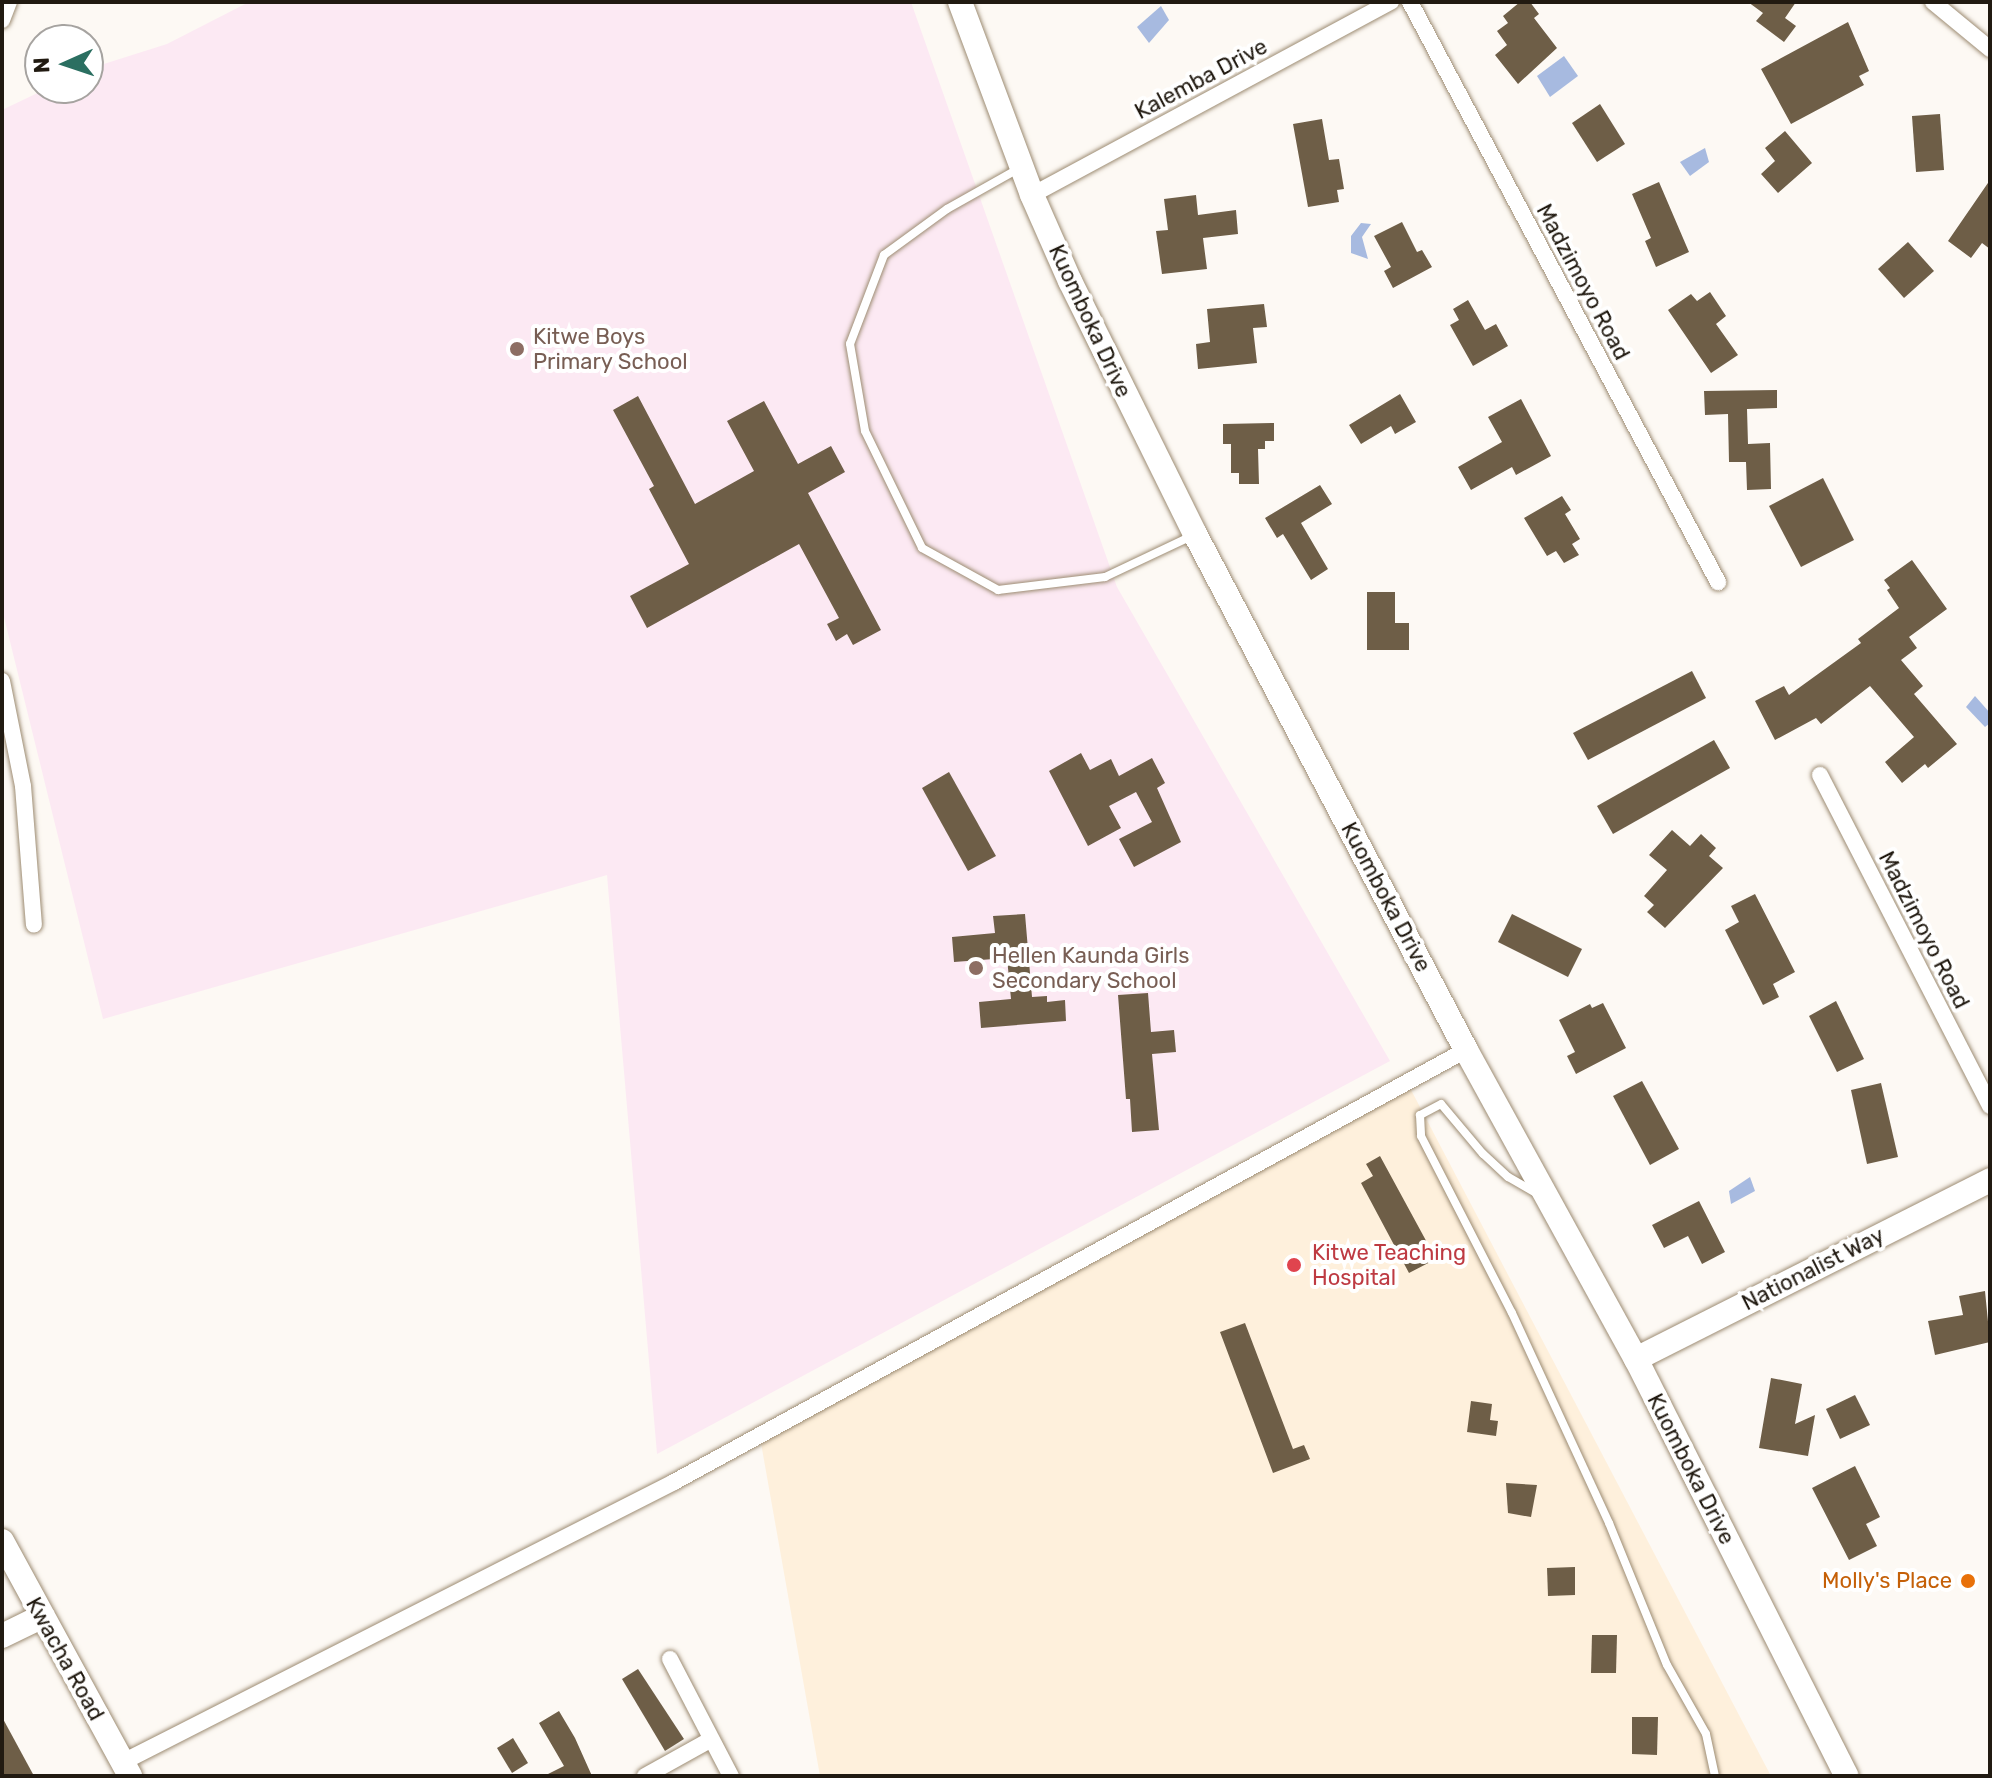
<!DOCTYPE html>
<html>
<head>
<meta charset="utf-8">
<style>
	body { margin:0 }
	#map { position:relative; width:1992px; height:1778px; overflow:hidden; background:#fdf9f4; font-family:Rubik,sans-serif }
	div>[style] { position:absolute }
	.built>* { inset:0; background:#fef0dc }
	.education>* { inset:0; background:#fce9f3 }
	.water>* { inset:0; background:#a7bae0 }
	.building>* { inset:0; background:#6e5e47 }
	.roads { filter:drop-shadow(0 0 2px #9d8c73) drop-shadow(0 0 2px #9d8c73) }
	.lane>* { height:8px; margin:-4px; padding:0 4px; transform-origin:4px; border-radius:4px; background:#fff }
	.street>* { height:16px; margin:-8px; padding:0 8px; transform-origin:8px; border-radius:8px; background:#fff }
	.secondary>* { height:24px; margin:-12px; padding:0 12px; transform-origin:12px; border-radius:12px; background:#fff }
	.dots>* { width:22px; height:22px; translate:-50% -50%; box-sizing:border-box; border:4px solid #fff; border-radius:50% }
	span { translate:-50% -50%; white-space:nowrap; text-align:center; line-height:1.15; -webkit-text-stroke:8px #fff; paint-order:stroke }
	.street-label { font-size:22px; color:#211a11 }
	.education-label { font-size:22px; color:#785e54 }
	.left { translate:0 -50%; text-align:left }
	.health-label { font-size:22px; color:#be3a42 }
	.food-label { font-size:22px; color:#c56008 }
	.right { translate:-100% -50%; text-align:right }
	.frame { position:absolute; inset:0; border:4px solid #211a11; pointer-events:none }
	.north { position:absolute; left:24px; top:24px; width:80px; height:80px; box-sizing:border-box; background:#fff; border:2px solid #a6a3a0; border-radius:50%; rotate:267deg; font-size:22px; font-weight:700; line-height:32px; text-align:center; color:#211a11 }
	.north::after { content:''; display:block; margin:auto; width:28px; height:36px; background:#2b6f61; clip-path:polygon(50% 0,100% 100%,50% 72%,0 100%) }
</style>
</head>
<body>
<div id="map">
	<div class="built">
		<div style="clip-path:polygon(1410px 1088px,1771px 1776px,820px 1776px,761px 1443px)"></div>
	</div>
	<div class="education">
		<div style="clip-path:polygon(249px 2px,911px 2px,1117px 587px,1390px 1061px,657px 1454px,607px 875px,103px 1019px,2px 609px,2px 110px,48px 88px,88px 88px,88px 69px,167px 44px)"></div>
	</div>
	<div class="water">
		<div style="clip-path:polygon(1161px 6px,1169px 20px,1149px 43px,1137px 27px)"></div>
		<div style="clip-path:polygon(1564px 56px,1578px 76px,1550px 97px,1537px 76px)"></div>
		<div style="clip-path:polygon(1705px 148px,1709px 162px,1690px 176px,1680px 162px)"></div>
		<div style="clip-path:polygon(1361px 223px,1371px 224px,1362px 237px,1368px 259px,1351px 253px,1351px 236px)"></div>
		<div style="clip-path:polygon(1975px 696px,1990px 713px,1990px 723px,1985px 727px,1966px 707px)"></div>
		<div style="clip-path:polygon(1750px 1177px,1755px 1191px,1731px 1204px,1729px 1191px)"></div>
	</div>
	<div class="building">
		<div style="clip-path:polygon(1520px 2px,1530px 2px,1539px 14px,1534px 18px,1557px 48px,1518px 84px,1495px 55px,1507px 45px,1497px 31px,1508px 23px,1503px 16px)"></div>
		<div style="clip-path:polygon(1748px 2px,1796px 2px,1785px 18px,1796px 26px,1784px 42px,1756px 21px,1763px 13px)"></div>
		<div style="clip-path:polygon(1848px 22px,1869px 71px,1859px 76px,1864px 85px,1791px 124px,1761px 69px)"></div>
		<div style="clip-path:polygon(1600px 104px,1625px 144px,1597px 162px,1572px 123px)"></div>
		<div style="clip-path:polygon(1940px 114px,1944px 170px,1916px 172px,1912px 116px)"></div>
		<div style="clip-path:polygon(1322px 119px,1329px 160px,1339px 159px,1344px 189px,1337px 190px,1339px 202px,1308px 207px,1293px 124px)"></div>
		<div style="clip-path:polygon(1785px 131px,1812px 163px,1778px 193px,1761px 174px,1775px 161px,1765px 148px)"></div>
		<div style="clip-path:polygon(1990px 180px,1990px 249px,1982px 243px,1971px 258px,1948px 241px)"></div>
		<div style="clip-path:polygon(1659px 182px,1689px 252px,1656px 267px,1645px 241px,1651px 238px,1632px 194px)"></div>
		<div style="clip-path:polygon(1196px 195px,1198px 215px,1236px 210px,1238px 234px,1203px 238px,1207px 269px,1162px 274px,1156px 231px,1168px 230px,1164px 199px)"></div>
		<div style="clip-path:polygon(1402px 222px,1417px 252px,1422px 250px,1432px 267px,1393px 288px,1384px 271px,1391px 267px,1374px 236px)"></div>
		<div style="clip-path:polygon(1908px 242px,1934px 271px,1904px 298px,1878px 269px)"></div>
		<div style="clip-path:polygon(1710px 292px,1726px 316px,1716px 324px,1738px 355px,1711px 373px,1668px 310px,1691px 294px,1697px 301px)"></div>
		<div style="clip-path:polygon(1468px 300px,1485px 330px,1496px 324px,1508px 346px,1473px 366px,1450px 325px,1459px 320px,1453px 309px)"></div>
		<div style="clip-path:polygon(1264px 304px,1267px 327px,1253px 328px,1257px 363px,1198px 369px,1196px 344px,1210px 342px,1207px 309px)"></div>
		<div style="clip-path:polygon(1777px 390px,1777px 408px,1747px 409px,1748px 444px,1770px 443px,1771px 489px,1747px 490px,1746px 462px,1729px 462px,1728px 414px,1705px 415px,1704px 391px)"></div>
		<div style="clip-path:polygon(1400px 394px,1416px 422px,1395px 434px,1391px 426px,1361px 444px,1349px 425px)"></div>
		<div style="clip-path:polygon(638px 396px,695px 504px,754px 471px,727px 421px,764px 401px,798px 464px,831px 446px,845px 472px,808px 493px,881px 630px,853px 645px,847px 634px,836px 641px,827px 624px,839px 618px,799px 544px,647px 628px,630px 596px,689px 564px,649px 489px,654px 486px,613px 410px)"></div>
		<div style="clip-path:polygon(1521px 399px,1551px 456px,1516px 475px,1512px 467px,1471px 490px,1458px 467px,1502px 442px,1488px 417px)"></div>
		<div style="clip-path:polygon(1274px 423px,1274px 441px,1265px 441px,1265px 449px,1258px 449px,1259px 484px,1239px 484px,1239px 473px,1231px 473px,1231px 444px,1223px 444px,1223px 424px)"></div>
		<div style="clip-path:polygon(1823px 478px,1854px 540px,1801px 567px,1769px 506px)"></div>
		<div style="clip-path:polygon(1320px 485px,1332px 504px,1301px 523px,1328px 569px,1311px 580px,1283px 534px,1277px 538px,1265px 518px)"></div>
		<div style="clip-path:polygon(1562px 496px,1571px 510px,1565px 514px,1580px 539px,1572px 544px,1579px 555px,1564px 563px,1556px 551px,1547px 556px,1524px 518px)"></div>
		<div style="clip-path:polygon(1912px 560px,1947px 609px,1909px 637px,1917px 648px,1901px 660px,1923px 686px,1914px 694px,1957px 744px,1928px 768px,1925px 764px,1902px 783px,1885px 762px,1914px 737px,1870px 686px,1821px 724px,1816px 718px,1775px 740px,1755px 701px,1784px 686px,1789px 695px,1861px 643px,1858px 639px,1899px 608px,1887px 590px,1890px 588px,1884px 580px)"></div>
		<div style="clip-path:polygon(1367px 592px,1395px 592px,1395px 623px,1409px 623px,1409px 650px,1367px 650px)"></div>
		<div style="clip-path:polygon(1692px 671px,1706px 698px,1588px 760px,1573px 733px)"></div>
		<div style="clip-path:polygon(1714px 740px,1730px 768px,1613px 834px,1597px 806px)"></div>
		<div style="clip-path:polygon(1081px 753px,1090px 770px,1111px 759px,1119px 776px,1152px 758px,1165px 783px,1157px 788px,1181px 842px,1134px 867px,1119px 839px,1152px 822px,1136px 792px,1109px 806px,1121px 828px,1088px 846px,1049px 771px)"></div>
		<div style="clip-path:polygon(949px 772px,996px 856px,968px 871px,922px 788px)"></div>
		<div style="clip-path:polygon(1672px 830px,1690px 846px,1701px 834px,1716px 848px,1709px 856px,1723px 868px,1665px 928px,1647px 912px,1654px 905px,1644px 896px,1667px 870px,1649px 855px)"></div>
		<div style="clip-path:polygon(1755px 894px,1795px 972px,1773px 984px,1779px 997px,1763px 1005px,1725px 930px,1739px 922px,1731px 906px)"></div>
		<div style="clip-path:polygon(1025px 914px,1032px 997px,1047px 996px,1047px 1002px,1065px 1000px,1066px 1021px,981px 1028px,979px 1002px,1011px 999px,1007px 958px,954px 962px,952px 937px,995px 933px,993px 916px)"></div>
		<div style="clip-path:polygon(1512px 914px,1582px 949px,1568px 977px,1498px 942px)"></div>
		<div style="clip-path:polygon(1148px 993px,1151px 1032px,1174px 1030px,1176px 1052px,1152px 1054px,1159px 1130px,1132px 1132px,1130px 1099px,1126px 1099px,1118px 995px)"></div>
		<div style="clip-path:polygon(1836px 1001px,1864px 1059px,1837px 1072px,1809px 1016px)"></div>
		<div style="clip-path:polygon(1603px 1003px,1626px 1048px,1576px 1074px,1567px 1056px,1575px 1052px,1559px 1020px,1590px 1004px,1592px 1008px)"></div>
		<div style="clip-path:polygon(1642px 1081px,1679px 1149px,1650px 1165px,1613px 1096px)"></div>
		<div style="clip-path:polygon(1881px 1083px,1898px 1157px,1867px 1164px,1851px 1090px)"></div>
		<div style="clip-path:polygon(1380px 1156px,1436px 1259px,1409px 1273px,1361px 1183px,1373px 1176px,1366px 1164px)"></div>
		<div style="clip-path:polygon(1699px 1201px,1725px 1252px,1702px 1264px,1688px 1236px,1664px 1248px,1652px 1225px)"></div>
		<div style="clip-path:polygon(1985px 1291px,1990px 1342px,1935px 1355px,1928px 1321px,1963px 1315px,1959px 1296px)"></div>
		<div style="clip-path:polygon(1245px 1323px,1293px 1449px,1304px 1445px,1310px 1459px,1273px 1473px,1220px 1332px)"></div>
		<div style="clip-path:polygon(1771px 1378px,1802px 1384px,1795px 1424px,1815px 1415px,1808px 1456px,1759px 1448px)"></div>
		<div style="clip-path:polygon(1855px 1395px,1870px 1425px,1840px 1439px,1826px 1409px)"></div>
		<div style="clip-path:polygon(1471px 1401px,1492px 1404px,1490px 1420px,1498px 1421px,1496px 1436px,1467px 1432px)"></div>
		<div style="clip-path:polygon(1855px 1466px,1880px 1517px,1866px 1524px,1877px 1546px,1849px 1560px,1812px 1488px)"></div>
		<div style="clip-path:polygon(1506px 1483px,1537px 1485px,1531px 1517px,1508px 1513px)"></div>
		<div style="clip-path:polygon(1575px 1567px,1575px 1595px,1548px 1596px,1547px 1568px)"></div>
		<div style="clip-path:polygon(1592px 1635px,1617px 1635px,1616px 1673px,1591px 1673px)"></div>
		<div style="clip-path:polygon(638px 1669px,684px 1739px,665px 1751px,622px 1679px)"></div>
		<div style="clip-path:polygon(559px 1711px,575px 1738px,592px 1776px,544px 1776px,564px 1766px,539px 1723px)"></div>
		<div style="clip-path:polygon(2px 1717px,34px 1776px,2px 1776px)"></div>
		<div style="clip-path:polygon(1632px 1717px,1658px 1717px,1657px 1755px,1632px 1754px)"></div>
		<div style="clip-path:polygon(513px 1738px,528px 1763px,512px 1773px,497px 1748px)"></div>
	</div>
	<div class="roads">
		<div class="lane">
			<div style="left:1018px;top:169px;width:81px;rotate:150.6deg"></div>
			<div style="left:947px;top:209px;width:78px;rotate:143.9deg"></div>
			<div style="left:884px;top:255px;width:95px;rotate:110.9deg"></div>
			<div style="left:850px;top:344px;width:88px;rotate:80.2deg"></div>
			<div style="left:865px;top:431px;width:130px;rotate:64deg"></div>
			<div style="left:922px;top:548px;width:87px;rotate:28.9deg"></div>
			<div style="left:998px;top:590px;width:108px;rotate:-6.9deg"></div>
			<div style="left:1105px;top:577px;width:98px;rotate:-25.3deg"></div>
			<div style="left:1536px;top:1193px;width:32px;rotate:-150deg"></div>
			<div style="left:1508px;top:1177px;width:34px;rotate:-137deg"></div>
			<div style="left:1483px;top:1154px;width:65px;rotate:-130deg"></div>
			<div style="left:1441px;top:1104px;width:24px;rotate:152deg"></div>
			<div style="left:1420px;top:1115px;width:21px;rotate:87deg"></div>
			<div style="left:1421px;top:1136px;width:199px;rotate:62.8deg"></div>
			<div style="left:1512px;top:1313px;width:231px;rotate:65.2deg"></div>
			<div style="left:1609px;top:1523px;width:153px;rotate:67.8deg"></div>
			<div style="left:1667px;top:1665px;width:79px;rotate:60.5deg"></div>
			<div style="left:1706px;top:1734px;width:43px;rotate:77.9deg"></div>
		</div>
		<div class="street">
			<div style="left:1410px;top:2px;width:657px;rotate:62.03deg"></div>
			<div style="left:1933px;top:2px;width:74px;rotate:39.5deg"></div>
			<div style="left:2px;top:20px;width:19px;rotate:-69deg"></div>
			<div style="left:1032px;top:195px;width:408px;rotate:-28.3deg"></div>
			<div style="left:2px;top:681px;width:107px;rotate:78.7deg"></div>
			<div style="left:23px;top:786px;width:139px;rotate:85.5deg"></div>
			<div style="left:1820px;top:775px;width:372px;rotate:62.8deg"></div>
			<div style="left:670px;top:1659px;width:132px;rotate:62.5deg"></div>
			<div style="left:123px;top:1762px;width:618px;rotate:-26.94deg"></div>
			<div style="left:674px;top:1482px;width:902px;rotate:-28.61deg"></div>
			<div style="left:645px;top:1776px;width:74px;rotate:-29deg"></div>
		</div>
		<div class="secondary">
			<div style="left:960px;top:2px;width:206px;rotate:69.5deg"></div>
			<div style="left:1032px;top:195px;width:94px;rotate:66.2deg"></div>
			<div style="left:1070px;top:281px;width:282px;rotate:63.7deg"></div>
			<div style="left:1195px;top:534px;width:583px;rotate:62.29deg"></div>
			<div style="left:1466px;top:1050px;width:353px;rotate:61.2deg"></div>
			<div style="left:1636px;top:1359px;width:467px;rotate:63.2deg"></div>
			<div style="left:1636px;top:1359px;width:397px;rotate:-26.8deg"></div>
			<div style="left:2px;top:1541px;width:268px;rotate:61.4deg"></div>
			<div style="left:2px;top:1636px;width:43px;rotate:-26deg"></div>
		</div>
	</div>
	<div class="dots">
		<div style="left:517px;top:349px;background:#8d6e63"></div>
		<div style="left:976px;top:968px;background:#8d6e63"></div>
		<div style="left:1294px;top:1265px;background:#e0444e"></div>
		<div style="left:1968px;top:1581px;background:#e8710a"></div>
	</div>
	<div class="street-label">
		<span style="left:1201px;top:79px;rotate:-28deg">Kalemba Drive</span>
		<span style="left:1583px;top:282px;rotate:62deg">Madzimoyo Road</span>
		<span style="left:1090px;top:321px;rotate:65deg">Kuomboka Drive</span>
		<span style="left:1386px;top:897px;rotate:62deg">Kuomboka Drive</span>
		<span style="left:1924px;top:930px;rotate:63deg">Madzimoyo Road</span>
		<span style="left:1813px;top:1269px;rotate:-27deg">Nationalist Way</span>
		<span style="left:1691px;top:1469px;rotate:63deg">Kuomboka Drive</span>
		<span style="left:65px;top:1659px;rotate:61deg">Kwacha Road</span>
	</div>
	<div class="education-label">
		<span class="left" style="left:533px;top:349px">Kitwe Boys<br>Primary School</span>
		<span class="left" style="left:992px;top:968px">Hellen Kaunda Girls<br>Secondary School</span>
	</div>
	<div class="health-label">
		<span class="left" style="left:1312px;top:1265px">Kitwe Teaching<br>Hospital</span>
	</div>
	<div class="food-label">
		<span class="right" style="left:1952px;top:1581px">Molly's Place</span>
	</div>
	<div class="frame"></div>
	<div class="north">N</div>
</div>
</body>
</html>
